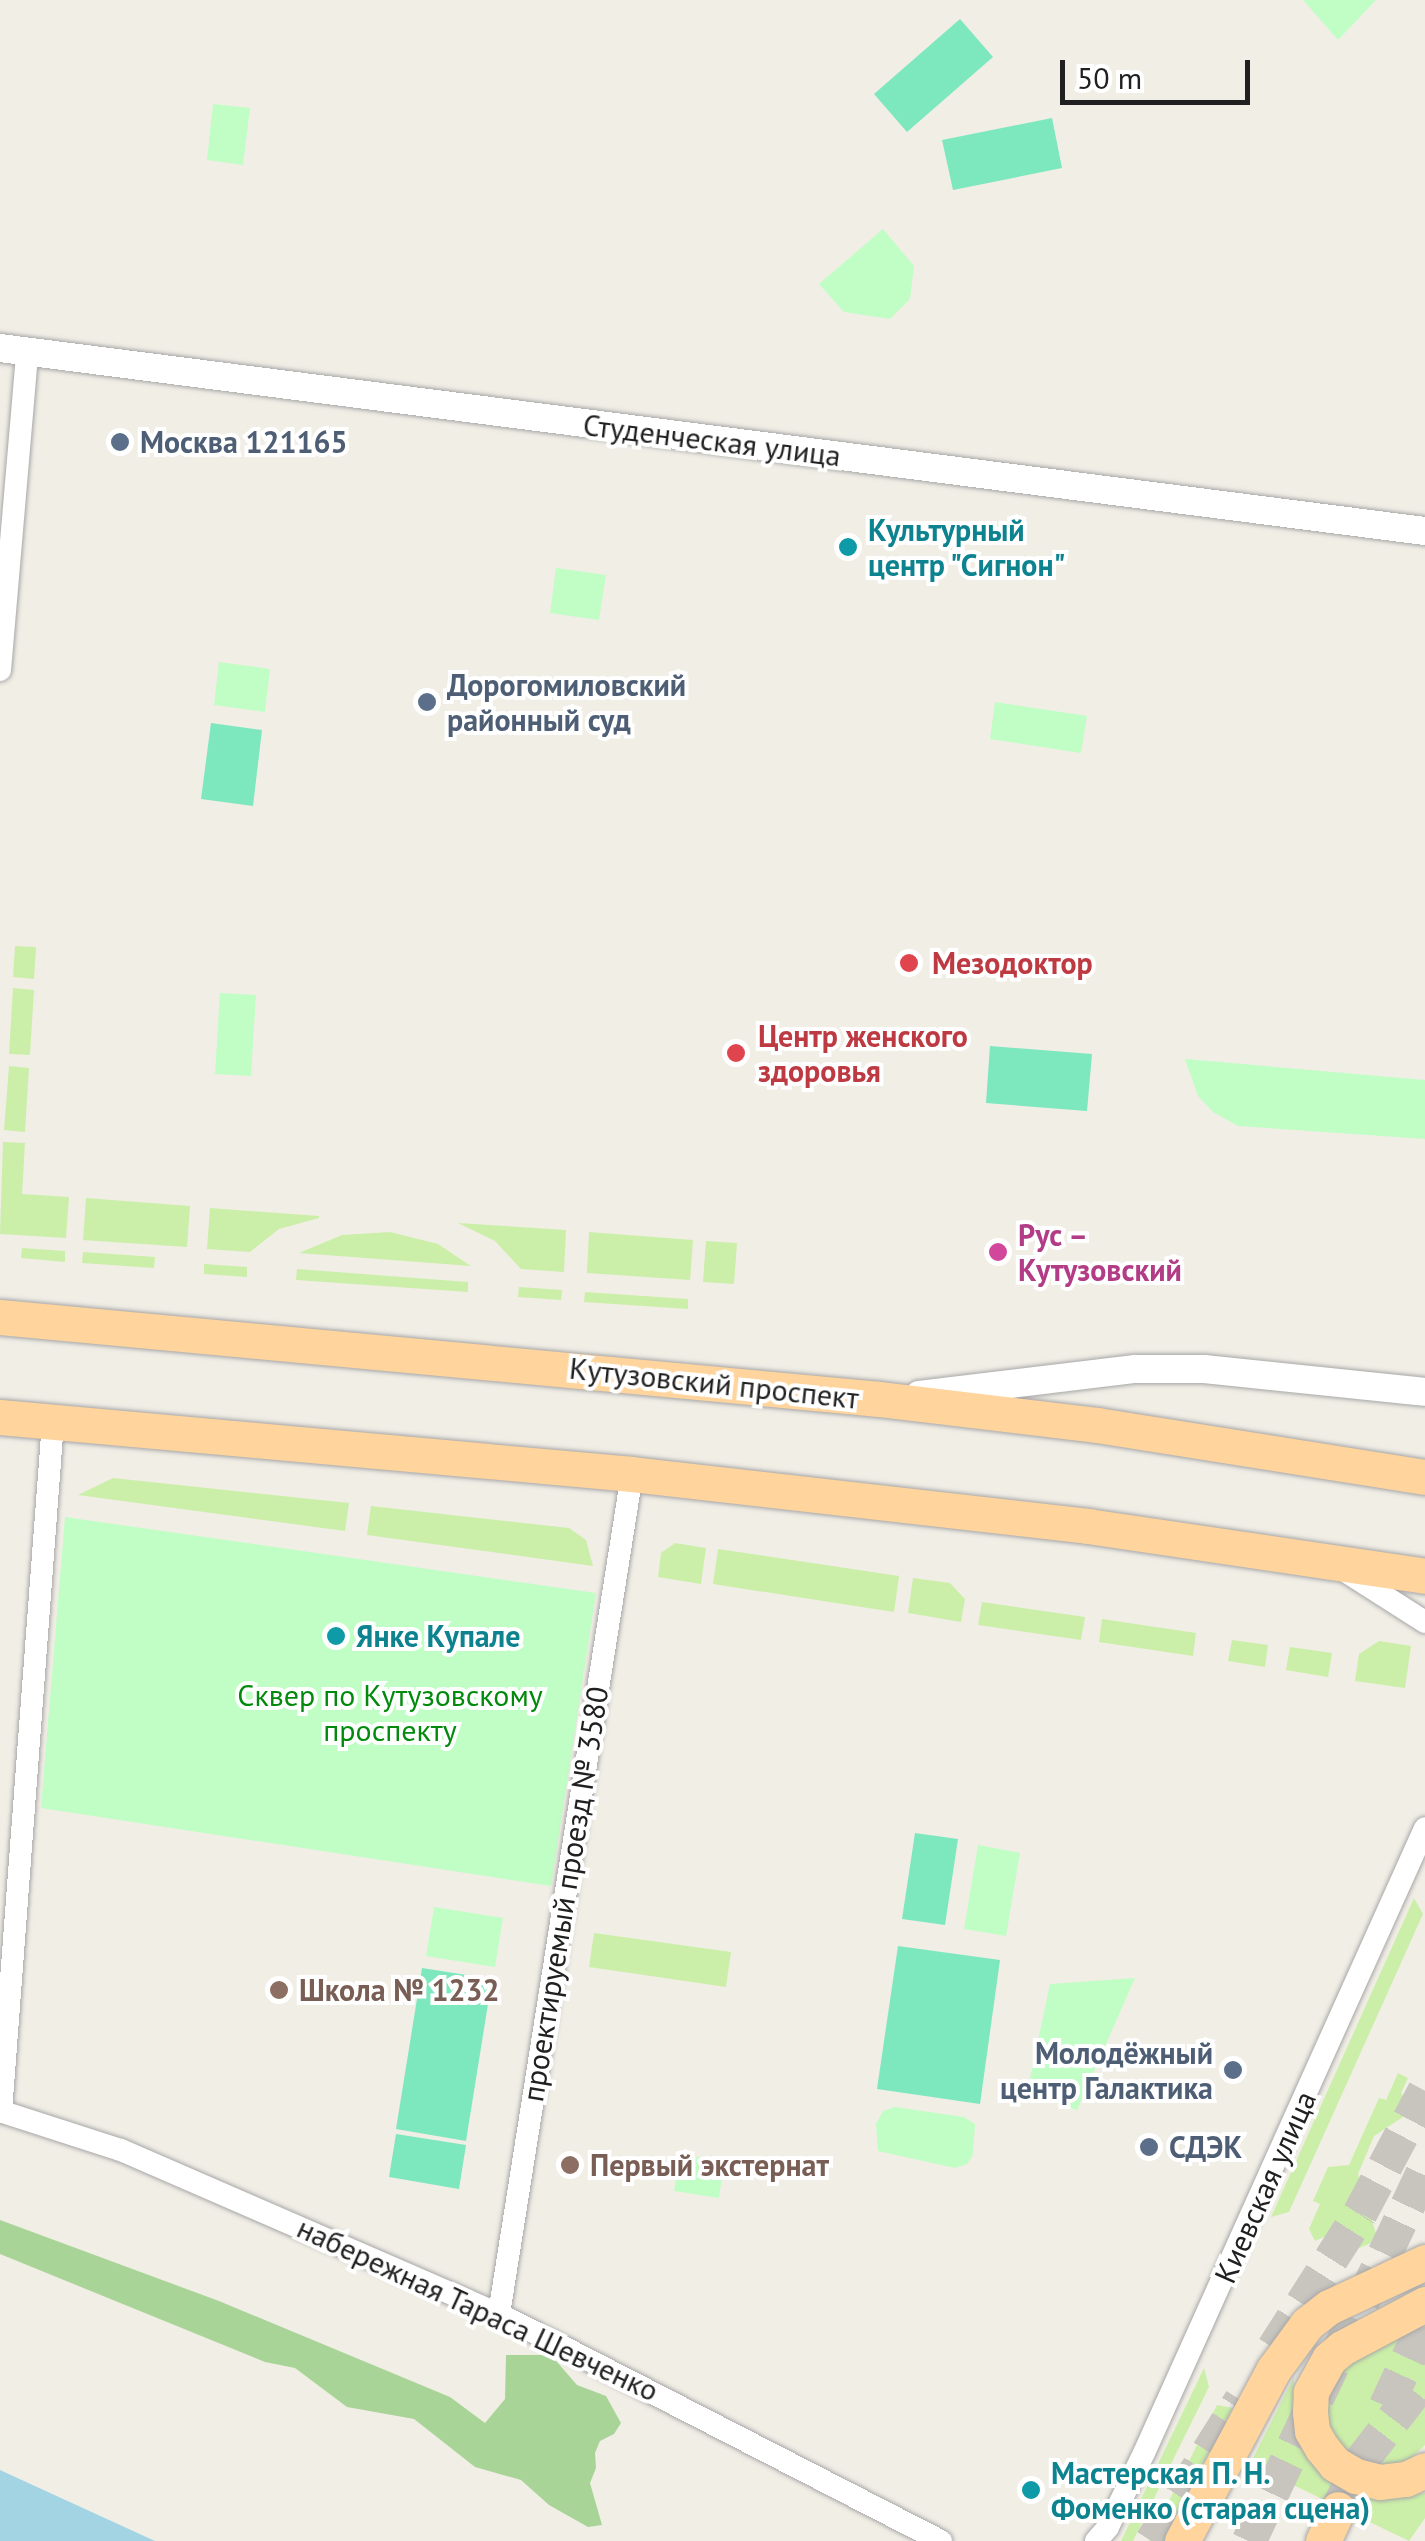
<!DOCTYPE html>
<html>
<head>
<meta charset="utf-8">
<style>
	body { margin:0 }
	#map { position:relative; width:1425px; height:2541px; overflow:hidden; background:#f1eee6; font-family:"PT Sans",sans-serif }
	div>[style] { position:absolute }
	.grass>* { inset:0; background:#cbefa8 }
	.forest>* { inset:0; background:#a9d497 }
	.park>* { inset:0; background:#c0fec5 }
	.pitch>* { inset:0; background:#7de7be }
	.water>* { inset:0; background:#a3d4e3 }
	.primary-tunnel>* { height:35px; margin-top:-17.5px; transform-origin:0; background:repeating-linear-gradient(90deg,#c7c5be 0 35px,transparent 0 53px) }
	.roads { filter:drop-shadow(0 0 2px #a7a7a7) drop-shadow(0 0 2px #a7a7a7) }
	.minor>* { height:22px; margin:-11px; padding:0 11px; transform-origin:11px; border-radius:11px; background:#fff }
	.tertiary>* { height:28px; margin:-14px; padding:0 14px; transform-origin:14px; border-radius:14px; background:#fff }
	.primary>* { height:35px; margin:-17.5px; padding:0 17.5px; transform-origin:17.5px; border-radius:17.5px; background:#ffd49d }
	.dots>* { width:28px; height:28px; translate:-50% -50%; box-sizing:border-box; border:5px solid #fff; border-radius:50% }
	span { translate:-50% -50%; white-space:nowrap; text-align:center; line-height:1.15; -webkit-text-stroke:8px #fff; paint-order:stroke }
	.street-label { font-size:30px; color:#202020 }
	.service-label { font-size:30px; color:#4e5e75; font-weight:700 }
	.left { translate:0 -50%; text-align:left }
	.right { translate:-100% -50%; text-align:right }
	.culture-label { font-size:30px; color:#0d838f; font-weight:700 }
	.health-label { font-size:30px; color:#be3a42; font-weight:700 }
	.hotel-label { font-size:30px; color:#b23c85; font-weight:700 }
	.park-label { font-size:30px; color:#028a0d }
	.education-label { font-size:30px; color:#785e54; font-weight:700 }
	.scale { position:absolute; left:1060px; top:60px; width:190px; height:45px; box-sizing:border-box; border:5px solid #202020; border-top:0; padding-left:12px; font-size:30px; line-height:35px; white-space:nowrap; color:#202020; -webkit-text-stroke:8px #fff; paint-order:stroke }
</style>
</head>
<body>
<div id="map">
	<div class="grass">
		<div style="clip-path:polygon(15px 946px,36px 947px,34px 979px,13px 977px)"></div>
		<div style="clip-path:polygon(13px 988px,34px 990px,30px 1055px,9px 1054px)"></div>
		<div style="clip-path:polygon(9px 1066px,29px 1068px,25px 1132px,4px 1130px)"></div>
		<div style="clip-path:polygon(3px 1142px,25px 1143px,22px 1194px,69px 1197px,66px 1238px,0 1234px)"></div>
		<div style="clip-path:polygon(86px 1198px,190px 1206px,187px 1247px,83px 1240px)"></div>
		<div style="clip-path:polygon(210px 1208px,319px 1216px,319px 1218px,279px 1229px,250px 1252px,207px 1249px)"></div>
		<div style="clip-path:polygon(458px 1223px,566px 1230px,564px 1272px,521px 1269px,495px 1241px)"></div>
		<div style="clip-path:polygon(390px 1232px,438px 1244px,471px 1266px,299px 1253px,342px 1235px)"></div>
		<div style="clip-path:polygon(589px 1232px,693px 1240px,690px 1280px,587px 1273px)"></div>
		<div style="clip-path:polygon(706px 1241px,737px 1243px,734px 1284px,703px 1282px)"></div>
		<div style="clip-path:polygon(22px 1248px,65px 1251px,65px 1262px,21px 1258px)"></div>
		<div style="clip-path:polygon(83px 1252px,155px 1257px,154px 1268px,82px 1263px)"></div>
		<div style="clip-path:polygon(204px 1264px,247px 1267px,247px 1277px,204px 1274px)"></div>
		<div style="clip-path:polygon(297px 1269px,468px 1282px,468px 1292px,296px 1280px)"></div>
		<div style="clip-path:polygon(519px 1287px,562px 1290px,561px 1300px,518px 1297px)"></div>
		<div style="clip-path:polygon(585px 1292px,688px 1299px,688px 1309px,584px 1302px)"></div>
		<div style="clip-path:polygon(113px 1478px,349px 1503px,345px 1531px,78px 1495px)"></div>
		<div style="clip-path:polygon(371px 1506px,569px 1528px,586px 1540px,593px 1566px,367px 1535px)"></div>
		<div style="clip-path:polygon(675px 1543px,706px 1548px,701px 1584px,658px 1577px,661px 1553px)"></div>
		<div style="clip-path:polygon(718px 1549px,899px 1576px,894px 1612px,713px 1584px)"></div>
		<div style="clip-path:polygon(913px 1578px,950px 1583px,965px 1599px,961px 1622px,908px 1613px)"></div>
		<div style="clip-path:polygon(982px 1602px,1085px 1617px,1081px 1640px,978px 1625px)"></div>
		<div style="clip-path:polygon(1102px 1619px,1196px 1633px,1193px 1656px,1099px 1642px)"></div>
		<div style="clip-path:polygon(1232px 1640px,1268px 1645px,1265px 1667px,1228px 1661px)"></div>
		<div style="clip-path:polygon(1379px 1641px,1411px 1646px,1405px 1688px,1355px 1681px,1359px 1654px)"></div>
		<div style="clip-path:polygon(1290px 1647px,1332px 1653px,1328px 1677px,1286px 1670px)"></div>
		<div style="clip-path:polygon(1414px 1898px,1423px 1914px,1289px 2212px,1271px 2217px)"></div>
		<div style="clip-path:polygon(594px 1933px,731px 1952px,726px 1987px,589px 1967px)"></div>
		<div style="clip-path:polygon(1398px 2073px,1408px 2078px,1401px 2093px,1411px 2106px,1409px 2113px,1374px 2136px,1358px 2174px,1378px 2240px,1343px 2255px,1333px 2233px,1315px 2241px,1309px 2229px,1320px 2204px,1313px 2201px,1328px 2167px,1349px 2165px,1379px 2098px,1386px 2100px)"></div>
		<div style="clip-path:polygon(1425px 2325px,1425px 2445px,1405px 2464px,1390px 2468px,1355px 2461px,1329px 2434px,1324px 2400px,1332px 2381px,1348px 2364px)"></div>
		<div style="clip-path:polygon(1204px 2368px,1209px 2387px,1133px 2541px,1121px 2541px)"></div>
		<div style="clip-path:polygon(1294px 2377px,1293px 2419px,1300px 2443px,1323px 2474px,1356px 2495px,1376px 2500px,1425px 2493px,1425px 2518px,1409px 2541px,1250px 2464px)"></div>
		<div style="clip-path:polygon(1217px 2405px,1233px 2408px,1161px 2541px,1149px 2541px)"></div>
	</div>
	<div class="forest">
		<div style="clip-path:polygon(0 2220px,219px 2301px,450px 2397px,485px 2423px,505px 2399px,506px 2355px,551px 2355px,577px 2385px,606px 2396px,621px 2423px,614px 2434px,600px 2441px,595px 2453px,596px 2468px,590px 2483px,602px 2525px,588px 2527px,549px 2505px,521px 2480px,475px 2467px,414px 2419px,347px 2407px,295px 2368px,265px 2362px,0 2254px)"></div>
	</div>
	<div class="park">
		<div style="clip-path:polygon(1303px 0,1376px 0,1338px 40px)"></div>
		<div style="clip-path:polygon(213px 104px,250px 108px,243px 165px,207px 160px)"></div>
		<div style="clip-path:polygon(883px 229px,914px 266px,910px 299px,890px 319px,844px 312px,819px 284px)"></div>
		<div style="clip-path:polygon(556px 568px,606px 575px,599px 620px,550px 613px)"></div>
		<div style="clip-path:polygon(219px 662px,270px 669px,265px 712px,214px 705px)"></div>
		<div style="clip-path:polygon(995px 702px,1087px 716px,1081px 753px,990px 739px)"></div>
		<div style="clip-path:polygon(220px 993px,256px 995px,251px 1076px,215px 1074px)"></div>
		<div style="clip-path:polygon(1185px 1059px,1425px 1080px,1425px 1139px,1238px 1126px,1213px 1112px,1198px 1096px)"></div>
		<div style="clip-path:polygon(65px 1517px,596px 1593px,551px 1886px,41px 1808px)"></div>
		<div style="clip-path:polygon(978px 1845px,1020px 1853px,1006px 1936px,964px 1929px)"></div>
		<div style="clip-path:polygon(434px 1907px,503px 1918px,495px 1967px,426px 1956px)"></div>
		<div style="clip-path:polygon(1135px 1978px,1077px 2110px,1027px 2093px,1050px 1984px)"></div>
		<div style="clip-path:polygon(895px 2107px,964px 2117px,975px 2124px,973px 2155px,967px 2164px,955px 2168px,878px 2151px,876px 2124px,883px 2111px)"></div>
		<div style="clip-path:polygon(680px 2154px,724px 2162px,719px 2198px,674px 2191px)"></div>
	</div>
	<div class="pitch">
		<div style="clip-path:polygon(960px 19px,993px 57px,907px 132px,874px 94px)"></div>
		<div style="clip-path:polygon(1052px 118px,1062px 168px,953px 190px,942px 140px)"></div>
		<div style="clip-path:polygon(211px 723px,262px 730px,253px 806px,201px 799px)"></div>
		<div style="clip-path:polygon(990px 1046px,1092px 1054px,1087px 1111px,986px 1103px)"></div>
		<div style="clip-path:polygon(915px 1833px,958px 1839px,945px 1925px,902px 1919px)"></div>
		<div style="clip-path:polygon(898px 1946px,1000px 1960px,980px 2104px,877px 2089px)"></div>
		<div style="clip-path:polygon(422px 1968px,492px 1979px,466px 2141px,396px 2129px)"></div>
		<div style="clip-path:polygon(396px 2134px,466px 2145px,459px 2189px,389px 2177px)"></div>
	</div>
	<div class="water">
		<div style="clip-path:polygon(0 2470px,37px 2487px,155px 2541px,0 2541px)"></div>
	</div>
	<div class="primary-tunnel">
		<div style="left:1274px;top:2348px;width:160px;rotate:-57.5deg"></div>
		<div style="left:1360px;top:2213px;width:139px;rotate:-62.1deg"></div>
		<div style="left:1386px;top:2406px;width:93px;rotate:-65.1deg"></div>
		<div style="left:1338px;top:2509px;width:53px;rotate:-64.4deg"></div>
		<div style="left:1361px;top:2461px;width:105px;rotate:-52.4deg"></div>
		<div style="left:1152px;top:2541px;width:167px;rotate:-57.7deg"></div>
		<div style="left:1249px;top:2541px;width:412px;rotate:-64.7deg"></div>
	</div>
	<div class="roads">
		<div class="minor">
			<div style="left:0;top:670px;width:318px;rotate:-85.1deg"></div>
			<div style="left:1348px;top:1573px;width:91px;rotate:32.5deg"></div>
			<div style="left:0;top:2111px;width:127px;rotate:17.9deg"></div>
			<div style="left:121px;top:2150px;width:412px;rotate:23.5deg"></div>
			<div style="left:499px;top:2314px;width:497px;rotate:27.2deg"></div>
			<div style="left:1px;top:2112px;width:692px;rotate:-85.69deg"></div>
			<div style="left:499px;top:2314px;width:850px;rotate:-81deg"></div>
			<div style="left:1096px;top:2541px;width:18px;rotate:-49deg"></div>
			<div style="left:1108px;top:2527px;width:82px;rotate:-64.1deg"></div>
			<div style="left:1144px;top:2453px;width:685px;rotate:-65.79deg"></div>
		</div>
		<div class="tertiary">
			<div style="left:0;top:348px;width:1437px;rotate:7.32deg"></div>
			<div style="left:919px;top:1395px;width:218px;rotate:-6.9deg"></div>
			<div style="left:1135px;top:1369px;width:69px"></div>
			<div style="left:1204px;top:1369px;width:222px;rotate:5.9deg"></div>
		</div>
		<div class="primary">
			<div style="left:0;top:1317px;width:883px;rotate:5.33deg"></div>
			<div style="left:879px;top:1399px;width:220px;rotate:6.8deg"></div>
			<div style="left:1097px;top:1425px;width:332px;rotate:9deg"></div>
			<div style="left:0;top:1417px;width:635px;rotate:5.15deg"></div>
			<div style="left:632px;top:1474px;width:459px;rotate:6.5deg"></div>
			<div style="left:1088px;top:1526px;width:341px;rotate:8.4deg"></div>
			<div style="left:1425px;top:2304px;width:94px;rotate:152.1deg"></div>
			<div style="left:1342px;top:2348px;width:17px;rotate:140deg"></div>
			<div style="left:1329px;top:2359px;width:38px;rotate:119deg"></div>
			<div style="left:1311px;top:2392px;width:20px;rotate:93deg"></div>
			<div style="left:1310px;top:2412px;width:19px;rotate:84deg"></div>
			<div style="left:1312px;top:2431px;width:20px;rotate:60deg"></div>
			<div style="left:1322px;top:2448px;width:21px;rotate:51deg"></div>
			<div style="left:1335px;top:2464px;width:24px;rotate:30deg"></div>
			<div style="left:1356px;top:2476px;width:25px;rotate:14deg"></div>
			<div style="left:1380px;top:2482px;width:26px;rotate:-7deg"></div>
			<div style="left:1406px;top:2479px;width:21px;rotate:-25deg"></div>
			<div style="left:1182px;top:2541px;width:195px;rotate:-61.9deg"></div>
			<div style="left:1274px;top:2369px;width:56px;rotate:-53.7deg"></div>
			<div style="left:1307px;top:2324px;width:28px;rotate:-38deg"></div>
			<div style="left:1329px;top:2307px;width:106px;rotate:-25.1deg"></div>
			<div style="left:1323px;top:2541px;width:35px;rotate:-65deg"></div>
		</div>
	</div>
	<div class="dots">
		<div style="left:120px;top:442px;background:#5c6f8a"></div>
		<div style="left:848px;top:547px;background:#0f9aa8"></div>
		<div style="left:427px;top:702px;background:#5c6f8a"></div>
		<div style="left:909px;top:963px;background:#e0444e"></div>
		<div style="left:736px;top:1053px;background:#e0444e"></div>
		<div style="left:998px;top:1252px;background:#d1479c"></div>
		<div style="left:336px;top:1636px;background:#0f9aa8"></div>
		<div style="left:279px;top:1990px;background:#8d6e63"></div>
		<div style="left:1233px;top:2070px;background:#5c6f8a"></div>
		<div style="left:1149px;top:2147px;background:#5c6f8a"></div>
		<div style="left:570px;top:2165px;background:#8d6e63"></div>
		<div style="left:1031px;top:2490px;background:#0f9aa8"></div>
	</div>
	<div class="street-label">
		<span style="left:712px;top:440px;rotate:7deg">Студенческая улица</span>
		<span style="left:714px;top:1383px;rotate:6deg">Кутузовский проспект</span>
		<span style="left:565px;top:1894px;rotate:-81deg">проектируемый проезд № 3580</span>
		<span style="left:1265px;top:2187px;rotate:-66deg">Киевская улица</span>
		<span style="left:478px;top:2309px;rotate:25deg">набережная Тараса Шевченко</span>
	</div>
	<div class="service-label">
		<span class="left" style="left:140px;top:442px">Москва 121165</span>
		<span class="left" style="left:447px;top:702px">Дорогомиловский<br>районный суд</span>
		<span class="right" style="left:1213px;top:2070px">Молодёжный<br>центр Галактика</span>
		<span class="left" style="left:1169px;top:2147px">СДЭК</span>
	</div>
	<div class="culture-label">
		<span class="left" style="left:868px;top:547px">Культурный<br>центр "Сигнон"</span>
		<span class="left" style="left:356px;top:1636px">Янке Купале</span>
		<span class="left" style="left:1051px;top:2490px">Мастерская П. Н.<br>Фоменко (старая сцена)</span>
	</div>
	<div class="health-label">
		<span class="left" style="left:932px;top:963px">Мезодоктор</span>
		<span class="left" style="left:758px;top:1053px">Центр женского<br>здоровья</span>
	</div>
	<div class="hotel-label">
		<span class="left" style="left:1018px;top:1252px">Рус –<br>Кутузовский</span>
	</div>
	<div class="park-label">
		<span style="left:390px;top:1712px">Сквер по Кутузовскому<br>проспекту</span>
	</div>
	<div class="education-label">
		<span class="left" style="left:299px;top:1990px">Школа № 1232</span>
		<span class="left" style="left:590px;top:2165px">Первый экстернат</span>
	</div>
	<div class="scale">50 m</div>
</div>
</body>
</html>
